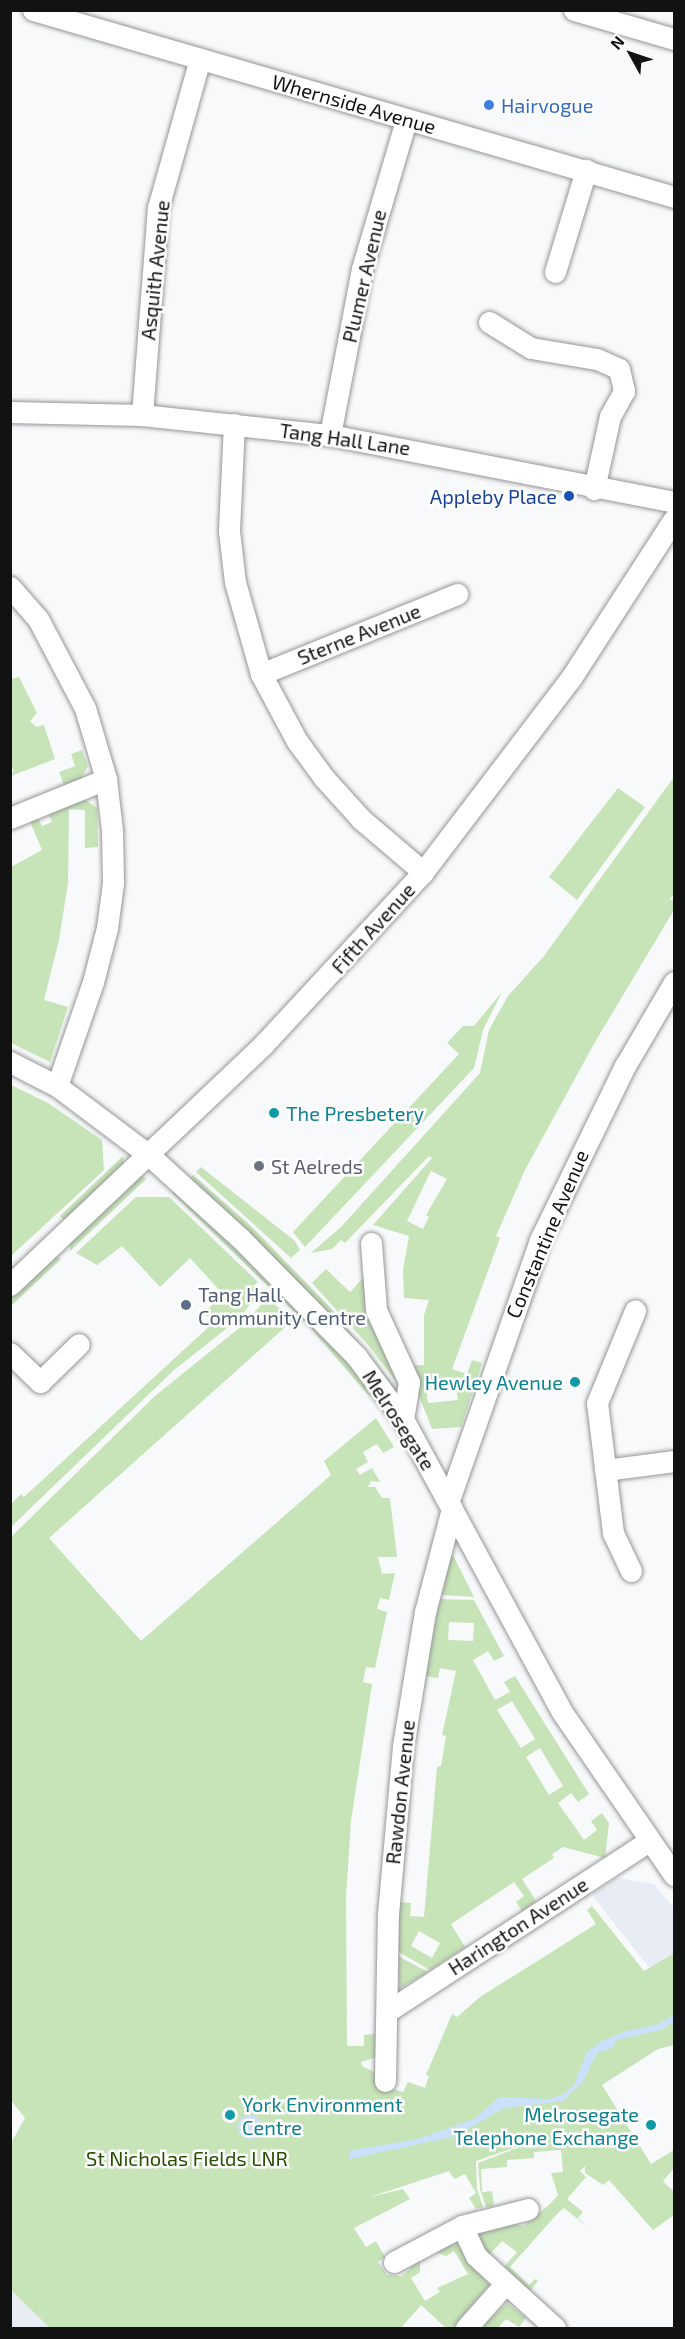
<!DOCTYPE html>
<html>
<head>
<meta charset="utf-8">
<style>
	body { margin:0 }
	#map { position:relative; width:685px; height:2339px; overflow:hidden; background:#f8f9fa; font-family:"Exo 2",sans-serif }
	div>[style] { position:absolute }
	.built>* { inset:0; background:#e8edf5 }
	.green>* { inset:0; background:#c6e4b7 }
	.water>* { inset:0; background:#cbe0fc }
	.round { border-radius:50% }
	.roads { filter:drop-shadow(0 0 2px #969698) drop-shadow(0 0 2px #969698) }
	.minor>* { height:21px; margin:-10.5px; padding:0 10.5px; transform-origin:10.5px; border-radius:10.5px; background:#fff }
	.dots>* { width:16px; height:16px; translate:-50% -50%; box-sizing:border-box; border:3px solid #fff; border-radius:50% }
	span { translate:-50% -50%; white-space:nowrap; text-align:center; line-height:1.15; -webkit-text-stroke:5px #fff; paint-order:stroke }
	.street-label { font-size:20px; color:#121213 }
	.shop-label { font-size:20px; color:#366cbe }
	.left { translate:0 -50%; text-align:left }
	.transit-label { font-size:20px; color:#164399 }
	.right { translate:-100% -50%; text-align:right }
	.culture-label { font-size:20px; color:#0d838f }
	.worship-label { font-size:20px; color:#5b616d }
	.service-label { font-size:20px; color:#4e5e75 }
	.park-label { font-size:20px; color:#265000 }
	.frame { position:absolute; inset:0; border:12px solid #121213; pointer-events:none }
	.north { position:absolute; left:601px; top:24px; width:60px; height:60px; -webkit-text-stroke:4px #fff; paint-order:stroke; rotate:310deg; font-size:16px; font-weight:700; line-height:24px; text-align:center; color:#121213 }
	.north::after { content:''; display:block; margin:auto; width:21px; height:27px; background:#121213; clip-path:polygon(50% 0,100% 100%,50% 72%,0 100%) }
</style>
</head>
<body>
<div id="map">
	<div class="built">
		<div style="clip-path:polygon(617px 1878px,654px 1884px,674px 1908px,674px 1953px,651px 1970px,592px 1895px)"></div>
		<div style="clip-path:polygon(10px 2290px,27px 2305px,50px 2328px,11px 2328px)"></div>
	</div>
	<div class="green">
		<div style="clip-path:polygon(19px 677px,37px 713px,30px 721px,36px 727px,44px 725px,55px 759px,11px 776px,14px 770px,10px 765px,11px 679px)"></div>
		<div style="clip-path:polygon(82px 750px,88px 766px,79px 783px,65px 788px,59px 772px,75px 766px,71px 754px)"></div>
		<div style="clip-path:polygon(evenodd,674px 777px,674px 895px,669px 899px,674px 901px,674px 910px,595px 1042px,525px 1170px,496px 1236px,500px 1238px,452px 1369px,467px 1374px,472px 1360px,482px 1363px,461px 1427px,432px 1429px,407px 1366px,424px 1365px,424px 1315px,429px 1300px,404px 1298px,403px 1270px,409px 1236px,373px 1225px,432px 1158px,429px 1156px,345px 1243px,341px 1240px,332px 1249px,311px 1253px,341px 1227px,480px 1073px,489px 1030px,508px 996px,544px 956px,674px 777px,431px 1171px,447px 1179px,426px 1215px,429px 1217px,423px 1229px,407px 1221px,431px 1171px,674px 777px,456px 1384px,458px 1400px,428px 1403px,426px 1388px,456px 1384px)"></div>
		<div style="clip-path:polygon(618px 788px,645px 807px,577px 900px,549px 877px)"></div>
		<div style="clip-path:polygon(81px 797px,97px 808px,98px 847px,85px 848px,85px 810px,69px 809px,68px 883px,59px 940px,44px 1000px,68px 1007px,50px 1062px,11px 1043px,11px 867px,42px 850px,29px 819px,37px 816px,42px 826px,52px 822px,48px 812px)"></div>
		<div style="clip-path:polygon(502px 992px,483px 1030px,474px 1068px,305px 1247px,293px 1232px,459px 1054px,447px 1043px,463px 1026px,474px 1026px)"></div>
		<div style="clip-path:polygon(11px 1085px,48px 1103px,102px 1140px,104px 1170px,11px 1256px)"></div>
		<div style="clip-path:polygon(123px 1156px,124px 1165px,66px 1223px,60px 1216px)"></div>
		<div style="clip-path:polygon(201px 1167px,295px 1241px,300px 1250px,291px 1258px,196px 1172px)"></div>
		<div style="clip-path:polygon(141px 1175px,146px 1179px,70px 1251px,70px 1239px)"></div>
		<div style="clip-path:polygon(193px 1175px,251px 1226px,328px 1305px,399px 1392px,403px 1405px,324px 1308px,189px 1179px)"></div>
		<div style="clip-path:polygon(175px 1190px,313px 1320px,371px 1389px,370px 1397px,308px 1325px,172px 1193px)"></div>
		<div style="clip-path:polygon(136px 1197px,169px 1197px,258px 1282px,254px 1285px,261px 1292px,236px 1321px,173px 1371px,11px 1527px,11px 1504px,21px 1494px,24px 1497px,214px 1322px,204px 1313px,223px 1294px,190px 1258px,160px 1287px,122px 1246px,97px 1265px,76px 1253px)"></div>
		<div style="clip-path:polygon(57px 1257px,61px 1259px,11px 1306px,11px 1294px,51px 1258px)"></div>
		<div style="clip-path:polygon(326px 1269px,350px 1292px,365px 1276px,404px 1392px,369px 1346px,312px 1283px)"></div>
		<div style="clip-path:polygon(268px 1297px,292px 1321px,49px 1538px,141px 1641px,331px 1475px,324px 1461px,376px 1418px,394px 1447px,383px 1453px,377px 1444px,363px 1452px,368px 1462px,356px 1469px,360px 1475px,372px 1468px,380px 1482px,371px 1481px,368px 1487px,375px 1487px,382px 1498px,390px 1498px,397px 1557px,378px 1557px,382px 1574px,395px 1573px,389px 1600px,380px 1598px,377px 1609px,387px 1612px,375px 1668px,366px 1667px,363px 1682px,372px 1684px,351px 1821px,346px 1897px,347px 2046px,364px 2046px,364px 2035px,375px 2034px,377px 2057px,361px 2062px,362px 2066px,376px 2073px,375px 2084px,403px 2092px,408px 2082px,425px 2088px,429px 2076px,426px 2075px,452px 2014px,457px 2017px,480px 1997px,596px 1924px,587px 1910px,592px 1906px,644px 1971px,674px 1953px,674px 2045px,658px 2049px,602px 2085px,651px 2164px,674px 2150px,674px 2168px,663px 2181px,674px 2192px,674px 2215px,653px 2230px,609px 2180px,603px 2185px,585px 2173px,585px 2166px,580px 2171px,586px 2177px,567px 2199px,583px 2212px,578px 2218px,588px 2227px,564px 2208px,557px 2214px,510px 2267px,529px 2285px,535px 2279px,538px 2281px,529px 2292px,503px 2268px,517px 2252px,502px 2241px,489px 2255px,475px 2232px,503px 2222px,523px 2226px,550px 2204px,558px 2195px,551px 2173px,563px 2172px,561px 2150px,534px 2152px,534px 2158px,507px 2160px,507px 2167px,481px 2169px,482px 2192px,492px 2191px,494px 2206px,486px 2207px,480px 2189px,478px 2163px,546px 2137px,476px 2161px,477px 2189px,483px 2207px,476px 2209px,469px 2198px,476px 2193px,465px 2174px,454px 2179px,449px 2171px,370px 2197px,403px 2189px,410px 2199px,354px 2228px,366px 2247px,376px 2241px,385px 2257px,378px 2262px,387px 2275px,402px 2276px,420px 2259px,420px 2272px,411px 2278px,425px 2301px,440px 2292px,437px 2288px,468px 2274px,454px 2251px,446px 2256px,432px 2250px,458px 2244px,489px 2285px,453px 2328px,446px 2328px,421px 2305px,401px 2328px,50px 2328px,11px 2290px,11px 2143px,25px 2118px,10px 2099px,11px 1537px,155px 1396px,243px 1325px)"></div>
		<div style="clip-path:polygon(450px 1556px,454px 1557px,474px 1597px,442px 1595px)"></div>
		<div style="clip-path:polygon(evenodd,440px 1599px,474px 1600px,504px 1656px,494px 1661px,488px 1651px,473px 1660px,495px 1700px,510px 1692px,504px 1682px,515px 1676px,589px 1794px,578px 1802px,571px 1793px,558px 1803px,584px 1840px,597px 1830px,591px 1821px,602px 1813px,609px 1823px,605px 1858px,563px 1847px,552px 1854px,554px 1858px,522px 1879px,536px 1901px,522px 1911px,516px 1902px,524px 1896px,514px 1882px,451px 1924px,465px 1947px,430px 1970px,397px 1951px,400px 1902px,411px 1903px,410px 1916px,424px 1917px,437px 1767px,441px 1766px,446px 1736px,442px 1735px,456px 1671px,440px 1668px,438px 1678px,425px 1676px,440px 1599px,449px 1622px,474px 1623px,473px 1641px,448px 1640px,449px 1622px,440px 1599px,512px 1701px,535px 1739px,521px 1748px,497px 1710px,512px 1701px,440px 1599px,540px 1748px,563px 1786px,549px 1795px,526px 1757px,540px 1748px,440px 1599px,419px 1931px,440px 1943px,432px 1958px,411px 1946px,419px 1931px)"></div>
		<div style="clip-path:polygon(398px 1956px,428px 1972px,399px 1989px)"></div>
		<div style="clip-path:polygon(507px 2303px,526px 2318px,519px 2327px,506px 2319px,498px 2328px,481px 2328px)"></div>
	</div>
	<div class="water">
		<div style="clip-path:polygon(674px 2015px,674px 2022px,661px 2030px,616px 2040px,612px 2048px,597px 2053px,583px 2081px,563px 2101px,504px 2108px,456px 2136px,350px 2159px,349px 2151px,418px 2139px,474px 2119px,500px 2097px,549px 2099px,564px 2094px,574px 2085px,587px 2052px,602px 2041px,626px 2031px,656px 2025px)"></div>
		<div class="round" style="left:238px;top:2115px;width:24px;height:24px"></div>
	</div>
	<div class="roads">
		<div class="minor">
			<div style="left:33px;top:10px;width:668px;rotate:16.26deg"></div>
			<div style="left:574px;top:10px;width:104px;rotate:16.2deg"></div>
			<div style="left:555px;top:272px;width:107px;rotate:-73.1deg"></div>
			<div style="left:489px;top:322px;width:49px;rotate:31.8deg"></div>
			<div style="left:531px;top:348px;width:67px;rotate:9.5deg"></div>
			<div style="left:597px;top:359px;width:24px;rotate:24deg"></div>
			<div style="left:619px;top:369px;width:23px;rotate:77deg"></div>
			<div style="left:624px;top:391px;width:29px;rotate:119deg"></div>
			<div style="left:610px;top:416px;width:75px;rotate:102.4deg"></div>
			<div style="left:10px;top:412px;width:132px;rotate:1.3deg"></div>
			<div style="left:142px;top:415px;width:189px;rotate:6.1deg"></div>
			<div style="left:330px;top:435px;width:350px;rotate:11deg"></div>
			<div style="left:142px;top:415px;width:208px;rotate:-85.6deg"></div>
			<div style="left:158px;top:208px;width:155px;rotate:-74.3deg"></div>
			<div style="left:234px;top:424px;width:107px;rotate:92.7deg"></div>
			<div style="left:229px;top:531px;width:51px;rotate:83.3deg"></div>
			<div style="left:235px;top:582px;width:96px;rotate:74.2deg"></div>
			<div style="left:261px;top:674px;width:76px;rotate:61.8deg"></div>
			<div style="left:297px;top:741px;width:46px;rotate:53.9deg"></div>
			<div style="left:324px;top:778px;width:55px;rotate:47.9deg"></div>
			<div style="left:361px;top:819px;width:82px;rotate:40.5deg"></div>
			<div style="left:330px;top:435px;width:169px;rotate:-79.1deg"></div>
			<div style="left:362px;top:269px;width:155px;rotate:-73.5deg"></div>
			<div style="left:10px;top:587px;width:43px;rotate:48.8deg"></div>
			<div style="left:38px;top:619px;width:101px;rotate:62.2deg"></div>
			<div style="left:85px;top:708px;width:74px;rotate:73.5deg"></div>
			<div style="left:106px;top:779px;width:51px;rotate:83.3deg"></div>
			<div style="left:112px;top:830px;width:53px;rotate:88.9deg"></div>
			<div style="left:113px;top:883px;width:45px;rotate:97.6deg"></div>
			<div style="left:107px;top:928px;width:56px;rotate:104.5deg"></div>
			<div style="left:93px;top:982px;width:110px;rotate:109.1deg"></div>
			<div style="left:261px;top:674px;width:212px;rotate:-22.2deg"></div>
			<div style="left:10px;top:818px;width:104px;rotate:-22.1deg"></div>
			<div style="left:10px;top:1062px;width:53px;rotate:27.1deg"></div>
			<div style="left:57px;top:1086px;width:115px;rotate:36.9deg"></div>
			<div style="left:149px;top:1155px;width:123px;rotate:42.4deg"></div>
			<div style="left:240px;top:1238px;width:165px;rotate:45.5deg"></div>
			<div style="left:356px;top:1356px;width:79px;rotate:53.3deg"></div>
			<div style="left:403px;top:1419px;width:333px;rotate:61.5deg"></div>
			<div style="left:562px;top:1712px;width:198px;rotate:55.5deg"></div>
			<div style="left:371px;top:1243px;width:67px;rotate:85.7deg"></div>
			<div style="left:376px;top:1310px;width:79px;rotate:65.4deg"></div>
			<div style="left:409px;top:1382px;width:37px;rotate:99deg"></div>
			<div style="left:10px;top:1285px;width:349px;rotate:-43.5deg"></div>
			<div style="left:263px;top:1045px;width:236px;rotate:-47.2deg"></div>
			<div style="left:423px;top:872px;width:244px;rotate:-52.7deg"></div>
			<div style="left:571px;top:678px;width:189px;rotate:-57.1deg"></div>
			<div style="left:10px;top:1353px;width:42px;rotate:44deg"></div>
			<div style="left:40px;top:1382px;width:54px;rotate:-44.3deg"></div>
			<div style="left:605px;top:1470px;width:70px;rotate:-7.4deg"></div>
			<div style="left:449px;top:1500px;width:275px;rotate:-70.7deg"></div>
			<div style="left:540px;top:1240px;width:194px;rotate:-64deg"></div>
			<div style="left:625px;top:1066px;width:97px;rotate:-59.7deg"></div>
			<div style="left:631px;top:1571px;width:42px;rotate:-115.3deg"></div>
			<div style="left:613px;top:1533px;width:131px;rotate:-97deg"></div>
			<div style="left:597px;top:1403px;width:100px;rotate:-67.6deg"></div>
			<div style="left:388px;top:2011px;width:311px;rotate:-33.1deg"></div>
			<div style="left:385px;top:2081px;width:167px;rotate:-89deg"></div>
			<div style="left:388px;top:1914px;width:169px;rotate:-84.9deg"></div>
			<div style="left:403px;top:1746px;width:136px;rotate:-80.7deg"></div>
			<div style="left:425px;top:1612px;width:107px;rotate:-75.4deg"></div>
			<div style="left:462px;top:2226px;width:33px;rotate:65deg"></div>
			<div style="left:476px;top:2256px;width:107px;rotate:42.3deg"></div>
			<div style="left:394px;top:2262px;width:77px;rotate:-27.9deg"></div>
			<div style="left:462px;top:2226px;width:68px;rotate:-14.4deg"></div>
			<div style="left:466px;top:2328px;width:59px;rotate:-48.4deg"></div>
		</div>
	</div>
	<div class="dots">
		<div style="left:489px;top:105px;background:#3f7fe0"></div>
		<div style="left:569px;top:496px;background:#1a4fb4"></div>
		<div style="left:274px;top:1113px;background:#0f9aa8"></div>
		<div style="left:259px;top:1166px;background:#6b7280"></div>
		<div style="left:186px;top:1305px;background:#5c6f8a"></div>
		<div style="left:575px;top:1382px;background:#0f9aa8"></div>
		<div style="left:230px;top:2115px;background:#0f9aa8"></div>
		<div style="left:651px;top:2125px;background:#0f9aa8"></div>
	</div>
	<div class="street-label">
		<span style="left:354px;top:104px;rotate:16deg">Whernside Avenue</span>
		<span style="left:155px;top:270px;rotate:-84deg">Asquith Avenue</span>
		<span style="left:364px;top:276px;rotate:-77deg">Plumer Avenue</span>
		<span style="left:345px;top:439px;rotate:8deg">Tang Hall Lane</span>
		<span style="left:359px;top:634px;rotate:-22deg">Sterne Avenue</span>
		<span style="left:373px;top:928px;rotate:-48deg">Fifth Avenue</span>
		<span style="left:547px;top:1234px;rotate:-67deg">Constantine Avenue</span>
		<span style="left:399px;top:1420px;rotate:57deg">Melrosegate</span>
		<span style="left:400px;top:1792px;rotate:-84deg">Rawdon Avenue</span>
		<span style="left:518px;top:1926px;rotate:-33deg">Harington Avenue</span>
	</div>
	<div class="shop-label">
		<span class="left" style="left:501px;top:105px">Hairvogue</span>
	</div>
	<div class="transit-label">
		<span class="right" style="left:557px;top:496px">Appleby Place</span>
	</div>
	<div class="culture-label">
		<span class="left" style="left:286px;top:1113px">The Presbetery</span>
		<span class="right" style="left:563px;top:1382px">Hewley Avenue</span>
		<span class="left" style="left:242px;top:2116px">York Environment<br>Centre</span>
		<span class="right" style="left:639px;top:2126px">Melrosegate<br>Telephone Exchange</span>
	</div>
	<div class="worship-label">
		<span class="left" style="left:271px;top:1166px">St Aelreds</span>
	</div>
	<div class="service-label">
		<span class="left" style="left:198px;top:1306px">Tang Hall<br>Community Centre</span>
	</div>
	<div class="park-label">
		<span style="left:187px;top:2158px">St Nicholas Fields LNR</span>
	</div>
	<div class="frame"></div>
	<div class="north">N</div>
</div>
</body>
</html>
